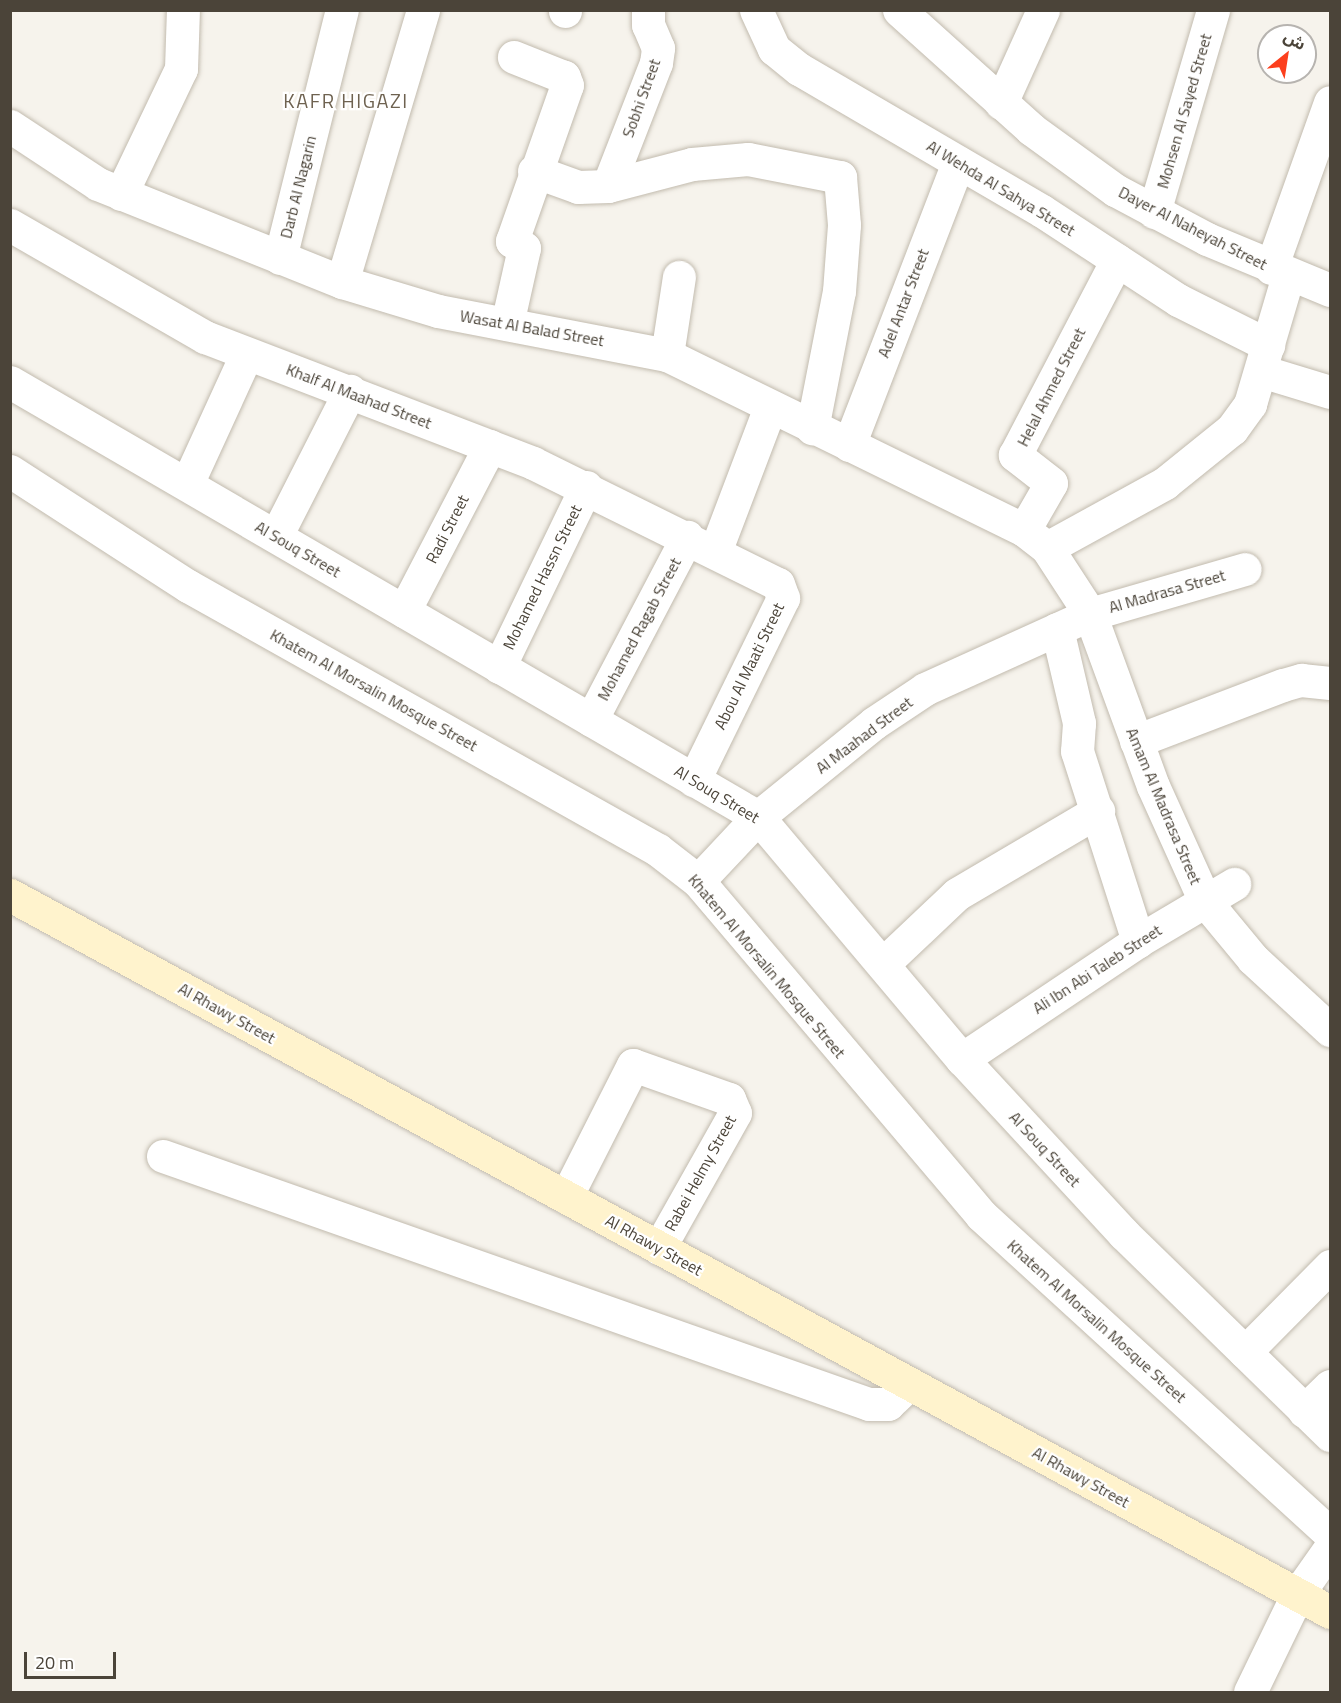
<!DOCTYPE html>
<html>
<head>
<meta charset="utf-8">
<style>
	body { margin:0 }
	#map { position:relative; width:1341px; height:1703px; overflow:hidden; background:#f6f3ec; font-family:"Titillium Web","Noto Sans Arabic",sans-serif }
	div>[style] { position:absolute }
	.roads { filter:drop-shadow(0 0 2px #c2bbae) drop-shadow(0 0 2px #c2bbae) }
	.street>* { height:33px; margin:-16.5px; padding:0 16.5px; transform-origin:16.5px; border-radius:16.5px; background:#fff }
	.secondary>* { height:33px; margin:-16.5px; padding:0 16.5px; transform-origin:16.5px; border-radius:16.5px; background:#fff3cd }
	span { translate:-50% -50%; white-space:nowrap; text-align:center; line-height:1.15; -webkit-text-stroke:4.5px #fff; paint-order:stroke }
	.street-label { font-size:16px; color:#4b4439 }
	.quarter-label { font-size:20px; color:#6e6250; letter-spacing:1.5px }
	.frame { position:absolute; inset:0; border:12px solid #4b4439; pointer-events:none }
	.north { position:absolute; left:1257px; top:24px; width:60px; height:60px; box-sizing:border-box; background:#fff; border:2px solid #b7b4b0; border-radius:50%; rotate:30deg; font-size:16px; font-weight:700; line-height:24px; text-align:center; color:#4b4439 }
	.north::after { content:''; display:block; margin:auto; width:21px; height:27px; background:#fc3f1d; clip-path:polygon(50% 0,100% 100%,50% 72%,0 100%) }
	.scale { position:absolute; left:24px; top:1652px; width:92px; height:27px; box-sizing:border-box; border:3px solid #4b4439; border-top:0; padding-left:8px; font-size:18px; line-height:21px; white-space:nowrap; color:#4b4439; -webkit-text-stroke:4px #fff; paint-order:stroke }
</style>
</head>
<body>
<div id="map">
	<div class="roads">
		<div class="street">
			<div style="left:756px;top:10px;width:43px;rotate:65.2deg"></div>
			<div style="left:774px;top:49px;width:32px;rotate:39deg"></div>
			<div style="left:799px;top:69px;width:281px;rotate:30.3deg"></div>
			<div style="left:1042px;top:211px;width:163px;rotate:33.2deg"></div>
			<div style="left:1178px;top:300px;width:101px;rotate:26.6deg"></div>
			<div style="left:899px;top:10px;width:178px;rotate:42deg"></div>
			<div style="left:1031px;top:129px;width:104px;rotate:36deg"></div>
			<div style="left:1115px;top:190px;width:104px;rotate:28deg"></div>
			<div style="left:1207px;top:239px;width:133px;rotate:22.5deg"></div>
			<div style="left:565px;top:11px;width:1px;rotate:-90deg"></div>
			<div style="left:1001px;top:103px;width:102px;rotate:-65.7deg"></div>
			<div style="left:10px;top:126px;width:105px;rotate:33.4deg"></div>
			<div style="left:98px;top:184px;width:263px;rotate:21.9deg"></div>
			<div style="left:342px;top:282px;width:100px;rotate:16.8deg"></div>
			<div style="left:438px;top:311px;width:233px;rotate:10.9deg"></div>
			<div style="left:667px;top:355px;width:398px;rotate:26.1deg"></div>
			<div style="left:1024px;top:530px;width:29px;rotate:38deg"></div>
			<div style="left:1047px;top:548px;width:79px;rotate:56.9deg"></div>
			<div style="left:1090px;top:614px;width:183px;rotate:69.9deg"></div>
			<div style="left:1153px;top:786px;width:126px;rotate:65.7deg"></div>
			<div style="left:1205px;top:901px;width:75px;rotate:50.4deg"></div>
			<div style="left:1253px;top:959px;width:105px;rotate:42.7deg"></div>
			<div style="left:534px;top:171px;width:47px;rotate:20deg"></div>
			<div style="left:578px;top:187px;width:30px;rotate:-2deg"></div>
			<div style="left:608px;top:186px;width:87px;rotate:-14.7deg"></div>
			<div style="left:692px;top:164px;width:56px;rotate:-5.1deg"></div>
			<div style="left:748px;top:159px;width:94px;rotate:11.1deg"></div>
			<div style="left:840px;top:177px;width:48px;rotate:85.2deg"></div>
			<div style="left:844px;top:225px;width:66px;rotate:94.3deg"></div>
			<div style="left:839px;top:291px;width:140px;rotate:101.1deg"></div>
			<div style="left:608px;top:186px;width:132px;rotate:-68.7deg"></div>
			<div style="left:656px;top:63px;width:15px;rotate:-82deg"></div>
			<div style="left:658px;top:48px;width:25px;rotate:-113deg"></div>
			<div style="left:648px;top:25px;width:15px;rotate:-90deg"></div>
			<div style="left:121px;top:194px;width:139px;rotate:-64.4deg"></div>
			<div style="left:181px;top:69px;width:59px;rotate:-88.1deg"></div>
			<div style="left:1154px;top:212px;width:210px;rotate:-73.7deg"></div>
			<div style="left:10px;top:225px;width:225px;rotate:29.9deg"></div>
			<div style="left:205px;top:337px;width:351px;rotate:21deg"></div>
			<div style="left:533px;top:463px;width:273px;rotate:26.3deg"></div>
			<div style="left:778px;top:584px;width:15px;rotate:70deg"></div>
			<div style="left:783px;top:598px;width:203px;rotate:116.1deg"></div>
			<div style="left:280px;top:258px;width:256px;rotate:-76deg"></div>
			<div style="left:1271px;top:268px;width:176px;rotate:-70.4deg"></div>
			<div style="left:342px;top:282px;width:284px;rotate:-73.4deg"></div>
			<div style="left:507px;top:324px;width:78px;rotate:-77.4deg"></div>
			<div style="left:524px;top:248px;width:14px;rotate:-150deg"></div>
			<div style="left:512px;top:241px;width:165px;rotate:-70.6deg"></div>
			<div style="left:567px;top:85px;width:9px;rotate:-111deg"></div>
			<div style="left:564px;top:77px;width:54px;rotate:-158.2deg"></div>
			<div style="left:667px;top:355px;width:79px;rotate:-81.3deg"></div>
			<div style="left:1261px;top:371px;width:72px;rotate:16.9deg"></div>
			<div style="left:10px;top:382px;width:865px;rotate:30.18deg"></div>
			<div style="left:758px;top:817px;width:317px;rotate:49.9deg"></div>
			<div style="left:962px;top:1059px;width:238px;rotate:47.2deg"></div>
			<div style="left:1124px;top:1234px;width:288px;rotate:44.3deg"></div>
			<div style="left:849px;top:445px;width:303px;rotate:-68.9deg"></div>
			<div style="left:10px;top:471px;width:212px;rotate:32.9deg"></div>
			<div style="left:188px;top:586px;width:539px;rotate:29.32deg"></div>
			<div style="left:658px;top:850px;width:51px;rotate:37.8deg"></div>
			<div style="left:698px;top:881px;width:438px;rotate:49.7deg"></div>
			<div style="left:981px;top:1215px;width:473px;rotate:42.4deg"></div>
			<div style="left:187px;top:484px;width:142px;rotate:-65.4deg"></div>
			<div style="left:1024px;top:530px;width:54px;rotate:-60.1deg"></div>
			<div style="left:1051px;top:483px;width:46px;rotate:-142.1deg"></div>
			<div style="left:1015px;top:455px;width:220px;rotate:-62.4deg"></div>
			<div style="left:276px;top:536px;width:163px;rotate:-63deg"></div>
			<div style="left:1047px;top:548px;width:135px;rotate:-28.8deg"></div>
			<div style="left:1165px;top:483px;width:86px;rotate:-38.9deg"></div>
			<div style="left:1232px;top:429px;width:31px;rotate:-54deg"></div>
			<div style="left:1250px;top:404px;width:134px;rotate:-73.5deg"></div>
			<div style="left:715px;top:552px;width:155px;rotate:-69.2deg"></div>
			<div style="left:404px;top:611px;width:186px;rotate:-62.5deg"></div>
			<div style="left:1057px;top:629px;width:97px;rotate:76.8deg"></div>
			<div style="left:1079px;top:723px;width:28px;rotate:94deg"></div>
			<div style="left:1077px;top:751px;width:200px;rotate:72.2deg"></div>
			<div style="left:499px;top:667px;width:200px;rotate:-64.2deg"></div>
			<div style="left:591px;top:720px;width:207px;rotate:-62.3deg"></div>
			<div style="left:1136px;top:741px;width:157px;rotate:-20.9deg"></div>
			<div style="left:1283px;top:685px;width:19px;rotate:-16deg"></div>
			<div style="left:1301px;top:680px;width:29px;rotate:6deg"></div>
			<div style="left:698px;top:881px;width:88px;rotate:-46.8deg"></div>
			<div style="left:758px;top:817px;width:149px;rotate:-39deg"></div>
			<div style="left:874px;top:723px;width:61px;rotate:-33.7deg"></div>
			<div style="left:925px;top:689px;width:181px;rotate:-24.4deg"></div>
			<div style="left:1090px;top:614px;width:161px;rotate:-16.2deg"></div>
			<div style="left:884px;top:963px;width:100px;rotate:-43.4deg"></div>
			<div style="left:957px;top:894px;width:164px;rotate:-30.5deg"></div>
			<div style="left:962px;top:1059px;width:212px;rotate:-33.8deg"></div>
			<div style="left:1138px;top:941px;width:112px;rotate:-30.7deg"></div>
			<div style="left:163px;top:1156px;width:748px;rotate:19.36deg"></div>
			<div style="left:869px;top:1404px;width:19px"></div>
			<div style="left:888px;top:1404px;width:29px;rotate:-44deg"></div>
			<div style="left:566px;top:1197px;width:148px;rotate:-63.1deg"></div>
			<div style="left:633px;top:1065px;width:102px;rotate:19.5deg"></div>
			<div style="left:729px;top:1099px;width:15px;rotate:67deg"></div>
			<div style="left:735px;top:1113px;width:155px;rotate:119.4deg"></div>
			<div style="left:1245px;top:1352px;width:121px;rotate:-45.3deg"></div>
			<div style="left:1304px;top:1411px;width:36px;rotate:-44deg"></div>
			<div style="left:1250px;top:1692px;width:108px;rotate:-64.1deg"></div>
			<div style="left:1297px;top:1595px;width:57px;rotate:-54.9deg"></div>
		</div>
		<div class="secondary">
			<div style="left:10px;top:895px;width:1502px;rotate:28.51deg"></div>
		</div>
	</div>
	<div class="street-label">
		<span style="left:641px;top:98px;rotate:-70deg">Sobhi Street</span>
		<span style="left:1184px;top:111px;rotate:-74deg">Mohsen Al Sayed Street</span>
		<span style="left:298px;top:187px;rotate:-76deg">Darb Al Nagarin</span>
		<span style="left:1001px;top:188px;rotate:31deg">Al Wehda Al Sahya Street</span>
		<span style="left:1193px;top:228px;rotate:27deg">Dayer Al Naheyah Street</span>
		<span style="left:903px;top:303px;rotate:-69deg">Adel Antar Street</span>
		<span style="left:532px;top:328px;rotate:10deg">Wasat Al Balad Street</span>
		<span style="left:1051px;top:387px;rotate:-63deg">Helal Ahmed Street</span>
		<span style="left:359px;top:396px;rotate:21deg">Khalf Al Maahad Street</span>
		<span style="left:447px;top:529px;rotate:-63deg">Radi Street</span>
		<span style="left:298px;top:549px;rotate:30deg">Al Souq Street</span>
		<span style="left:542px;top:577px;rotate:-64deg">Mohamed Hassn Street</span>
		<span style="left:1167px;top:591px;rotate:-16deg">Al Madrasa Street</span>
		<span style="left:639px;top:629px;rotate:-62deg">Mohamed Ragab Street</span>
		<span style="left:749px;top:666px;rotate:-64deg">Abou Al Maati Street</span>
		<span style="left:374px;top:690px;rotate:29deg">Khatem Al Morsalin Mosque Street</span>
		<span style="left:864px;top:735px;rotate:-37deg">Al Maahad Street</span>
		<span style="left:717px;top:794px;rotate:31deg">Al Souq Street</span>
		<span style="left:1164px;top:806px;rotate:67deg">Amam Al Madrasa Street</span>
		<span style="left:767px;top:966px;rotate:50deg">Khatem Al Morsalin Mosque Street</span>
		<span style="left:1097px;top:969px;rotate:-33deg">Ali Ibn Abi Taleb Street</span>
		<span style="left:227px;top:1013px;rotate:29deg">Al Rhawy Street</span>
		<span style="left:1045px;top:1149px;rotate:47deg">Al Souq Street</span>
		<span style="left:700px;top:1173px;rotate:-61deg">Rabei Helmy Street</span>
		<span style="left:654px;top:1245px;rotate:29deg">Al Rhawy Street</span>
		<span style="left:1097px;top:1321px;rotate:42deg">Khatem Al Morsalin Mosque Street</span>
		<span style="left:1081px;top:1477px;rotate:29deg">Al Rhawy Street</span>
	</div>
	<div class="quarter-label">
		<span style="left:346px;top:100px">KAFR HIGAZI</span>
	</div>
	<div class="frame"></div>
	<div class="north">ش</div>
	<div class="scale">20 m</div>
</div>
</body>
</html>
